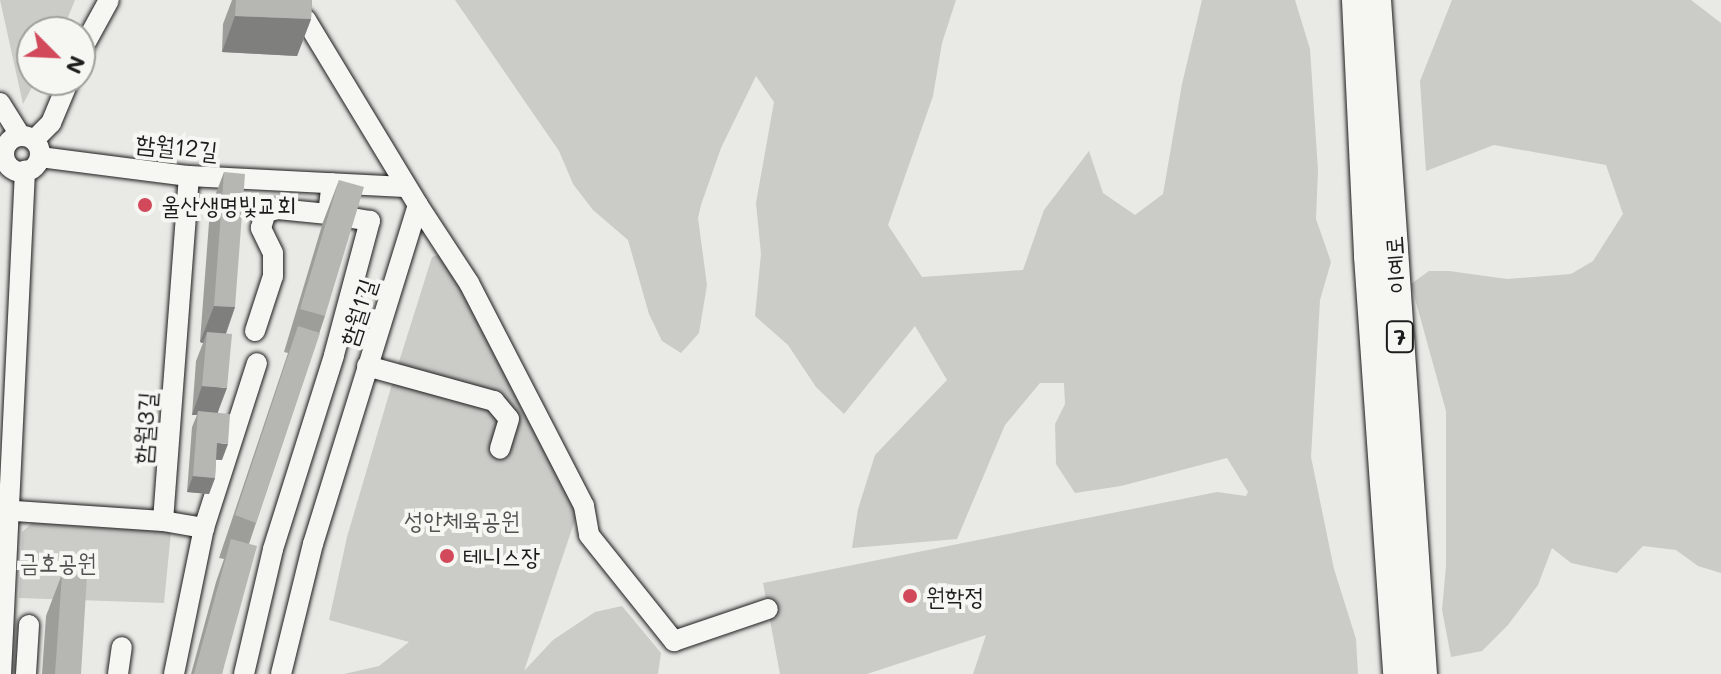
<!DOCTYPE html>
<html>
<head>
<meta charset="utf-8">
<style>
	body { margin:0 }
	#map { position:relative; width:1721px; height:674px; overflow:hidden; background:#e9e9e5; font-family:Mali,"Poor Story",sans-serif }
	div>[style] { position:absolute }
	.green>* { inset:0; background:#cbcbc7 }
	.roads { filter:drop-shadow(0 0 2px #1c1c1c) drop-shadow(0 0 2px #1c1c1c) }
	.minor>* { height:20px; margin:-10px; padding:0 10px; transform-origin:10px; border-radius:10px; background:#f6f6f2 }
	.minor>.ring { margin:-10px; padding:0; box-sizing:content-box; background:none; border:20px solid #f6f6f2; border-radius:50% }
	.highway>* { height:28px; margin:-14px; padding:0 14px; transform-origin:14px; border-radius:14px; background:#f6f6f2 }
	.wall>* { inset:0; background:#9d9d9a }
	.shaded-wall>* { inset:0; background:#7f7f7d }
	.building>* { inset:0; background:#b6b6b3 }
	.dots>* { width:22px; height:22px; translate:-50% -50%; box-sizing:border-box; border:4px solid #f6f6f2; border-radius:50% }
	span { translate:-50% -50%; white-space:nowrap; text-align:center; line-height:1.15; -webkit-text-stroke:8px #f6f6f2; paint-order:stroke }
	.shield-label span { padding:2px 6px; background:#f6f6f2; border:2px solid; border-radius:6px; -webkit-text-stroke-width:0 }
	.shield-label { font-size:22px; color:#1c1c1c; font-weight:700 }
	.street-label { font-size:24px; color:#1c1c1c }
	.poi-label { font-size:24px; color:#1c1c1c }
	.left { translate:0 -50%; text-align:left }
	.park-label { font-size:24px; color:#51514f }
	.north { position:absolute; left:16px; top:16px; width:80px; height:80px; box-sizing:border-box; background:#f6f6f2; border:2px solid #9f9f9c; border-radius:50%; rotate:114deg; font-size:22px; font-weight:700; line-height:32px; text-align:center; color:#1c1c1c }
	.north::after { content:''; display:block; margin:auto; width:28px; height:36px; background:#d1495b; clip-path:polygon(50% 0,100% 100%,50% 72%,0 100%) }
</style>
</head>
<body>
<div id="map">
	<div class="green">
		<div style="clip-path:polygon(0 0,75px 0,62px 32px,32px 32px,32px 80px,36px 80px,23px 104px)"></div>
		<div style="clip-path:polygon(455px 0,956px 0,942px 43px,933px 96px,888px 225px,922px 277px,1023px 270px,1044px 210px,1089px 151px,1103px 193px,1135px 215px,1163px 194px,1182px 84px,1202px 0,1295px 0,1310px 49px,1318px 170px,1316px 219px,1331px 262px,1320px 300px,1311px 457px,1334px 569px,1356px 639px,1358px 674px,973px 674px,986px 635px,867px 674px,780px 674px,763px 583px,1217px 492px,1246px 496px,1248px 492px,1227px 458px,1121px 486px,1075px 493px,1056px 464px,1055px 424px,1065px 404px,1064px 383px,1040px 383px,1005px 425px,957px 539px,852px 548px,858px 509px,875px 455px,947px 380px,915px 326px,844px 414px,816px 387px,788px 345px,755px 316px,761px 254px,756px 203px,774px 102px,756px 76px,721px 148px,701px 205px,698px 218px,707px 285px,699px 333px,681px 353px,662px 341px,649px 314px,628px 240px,593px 210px,573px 184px,559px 151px)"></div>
		<div style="clip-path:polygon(1452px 0,1691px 0,1721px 23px,1721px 573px,1698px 566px,1676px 550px,1643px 546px,1617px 573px,1571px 563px,1552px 548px,1538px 585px,1508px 625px,1482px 651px,1451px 657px,1442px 610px,1446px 566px,1446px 411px,1411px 284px,1429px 271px,1449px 271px,1507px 279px,1571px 274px,1593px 261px,1623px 214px,1606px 165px,1494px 145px,1426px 171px,1420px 81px)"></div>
		<div style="clip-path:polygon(444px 253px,578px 511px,524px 671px,553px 640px,595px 612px,622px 606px,661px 653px,658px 674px,344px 674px,379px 666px,409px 642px,329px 620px,347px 537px,392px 384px,432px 257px)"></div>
		<div style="clip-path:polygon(32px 523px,171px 532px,164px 603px,19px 598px,22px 532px)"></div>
	</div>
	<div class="roads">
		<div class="minor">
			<div style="left:80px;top:53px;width:60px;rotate:-61.3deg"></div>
			<div style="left:0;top:103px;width:39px;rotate:58deg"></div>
			<div class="ring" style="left:4px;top:136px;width:16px;height:16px"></div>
			<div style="left:34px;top:140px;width:24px;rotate:-45deg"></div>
			<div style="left:51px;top:123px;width:47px;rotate:-67.3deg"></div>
			<div style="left:40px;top:157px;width:150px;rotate:7.3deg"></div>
			<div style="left:189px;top:176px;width:216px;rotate:2.9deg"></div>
			<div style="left:418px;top:205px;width:93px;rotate:56.8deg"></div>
			<div style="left:469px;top:283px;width:251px;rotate:62.7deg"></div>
			<div style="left:584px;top:506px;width:29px;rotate:80deg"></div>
			<div style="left:589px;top:535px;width:136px;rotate:51.3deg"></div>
			<div style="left:674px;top:641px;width:99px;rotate:-18.8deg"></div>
			<div style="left:255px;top:331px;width:58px;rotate:-71.9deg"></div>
			<div style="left:273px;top:276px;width:23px;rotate:-90deg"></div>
			<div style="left:273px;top:253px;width:28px;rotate:-116deg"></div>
			<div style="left:261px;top:228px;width:17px;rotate:-73deg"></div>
			<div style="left:266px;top:212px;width:12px;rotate:-14deg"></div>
			<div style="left:278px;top:209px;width:50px;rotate:5.7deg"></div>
			<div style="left:367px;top:366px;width:132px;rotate:15.4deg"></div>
			<div style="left:494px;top:401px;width:23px;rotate:50deg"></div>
			<div style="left:509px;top:419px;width:31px;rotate:107deg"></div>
			<div style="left:0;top:510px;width:163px;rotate:3.9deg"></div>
			<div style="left:163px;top:521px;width:42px;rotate:9.7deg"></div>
			<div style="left:163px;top:521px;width:346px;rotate:-85.7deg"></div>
			<div style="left:1px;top:674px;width:504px;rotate:-87.27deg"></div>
			<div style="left:26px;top:674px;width:49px;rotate:-86.5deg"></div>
			<div style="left:118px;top:674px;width:27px;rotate:-82deg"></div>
			<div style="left:174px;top:674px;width:149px;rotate:-78.4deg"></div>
			<div style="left:204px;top:528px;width:173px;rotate:-72.2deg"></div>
			<div style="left:244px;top:674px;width:128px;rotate:-76.9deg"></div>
			<div style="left:273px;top:549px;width:203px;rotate:-72.5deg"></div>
			<div style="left:334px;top:355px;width:139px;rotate:-75deg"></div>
			<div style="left:370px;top:221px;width:43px;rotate:-170.5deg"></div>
			<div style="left:328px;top:214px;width:31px;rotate:-83deg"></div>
			<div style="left:281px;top:674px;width:134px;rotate:-76.2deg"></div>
			<div style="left:313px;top:544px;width:355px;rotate:-72.8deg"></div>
			<div style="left:418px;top:205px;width:216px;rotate:-121.2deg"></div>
			<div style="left:306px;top:20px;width:31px;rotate:-140deg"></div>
		</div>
		<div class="highway">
			<div style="left:1356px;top:0;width:256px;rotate:87.3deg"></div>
			<div style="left:1368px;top:256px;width:419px;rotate:86deg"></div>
			<div style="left:1377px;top:0;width:676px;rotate:86.1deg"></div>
		</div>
	</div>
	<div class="wall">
		<div style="clip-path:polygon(232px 0,312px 0,311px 19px,297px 56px,222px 52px,223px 24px)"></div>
		<div style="clip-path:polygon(224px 172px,235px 307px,226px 334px,218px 413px,222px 460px,216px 460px,215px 478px,209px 494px,187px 492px,192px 427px,197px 415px,192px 415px,196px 361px,203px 343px,200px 342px,210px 209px)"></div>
		<div style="clip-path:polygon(339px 180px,325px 316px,249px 544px,222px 674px,191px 674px,216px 582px,224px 559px,219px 558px,288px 353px,284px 352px,323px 222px)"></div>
		<div style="clip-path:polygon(62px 574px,81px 674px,42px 674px,46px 616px)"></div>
	</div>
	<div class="shaded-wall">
		<div style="clip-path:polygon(235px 16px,311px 19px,297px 56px,222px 52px)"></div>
		<div style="clip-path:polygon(214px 306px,235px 307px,222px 344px,207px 332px,203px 343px,200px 342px)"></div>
		<div style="clip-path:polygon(202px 386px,227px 388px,216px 417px,198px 411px,197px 415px,192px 415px)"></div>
		<div style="clip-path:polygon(217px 443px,228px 444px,222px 460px,212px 459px)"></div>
		<div style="clip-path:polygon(193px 476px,215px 478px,209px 494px,187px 492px)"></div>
	</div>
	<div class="building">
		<div style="clip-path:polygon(236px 0,312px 0,311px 19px,235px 16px)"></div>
		<div style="clip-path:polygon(224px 172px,245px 174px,235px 307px,214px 306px)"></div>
		<div style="clip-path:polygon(339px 180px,364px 187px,325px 316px,300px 309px)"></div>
		<div style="clip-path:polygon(298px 326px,320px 333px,256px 523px,235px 515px)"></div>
		<div style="clip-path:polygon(207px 332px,232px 334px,227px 388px,202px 386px)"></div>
		<div style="clip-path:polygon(198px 411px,230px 414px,228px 444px,217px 443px,215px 478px,193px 476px)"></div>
		<div style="clip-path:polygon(231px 539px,257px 546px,222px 674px,194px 674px)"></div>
		<div style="clip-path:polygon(62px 574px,87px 575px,81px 674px,55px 674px)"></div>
	</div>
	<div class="dots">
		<div style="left:145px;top:205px;background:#d1495b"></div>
		<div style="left:447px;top:556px;background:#d1495b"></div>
		<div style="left:910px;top:596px;background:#d1495b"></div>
	</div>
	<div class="shield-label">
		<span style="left:1400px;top:337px">7</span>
	</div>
	<div class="street-label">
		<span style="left:177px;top:146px;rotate:6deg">함월12길</span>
		<span style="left:1395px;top:265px;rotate:-94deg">이예로</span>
		<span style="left:357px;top:312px;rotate:-72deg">함월1길</span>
		<span style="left:144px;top:428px;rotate:-86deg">함월3길</span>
	</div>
	<div class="poi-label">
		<span class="left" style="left:161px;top:205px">울산생명빛교회</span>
		<span class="left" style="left:463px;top:556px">테니스장</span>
		<span class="left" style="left:926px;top:596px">원학정</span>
	</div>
	<div class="park-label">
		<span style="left:462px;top:520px">성안체육공원</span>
		<span style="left:58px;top:562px">금호공원</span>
	</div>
	<div class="north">N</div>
</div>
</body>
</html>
